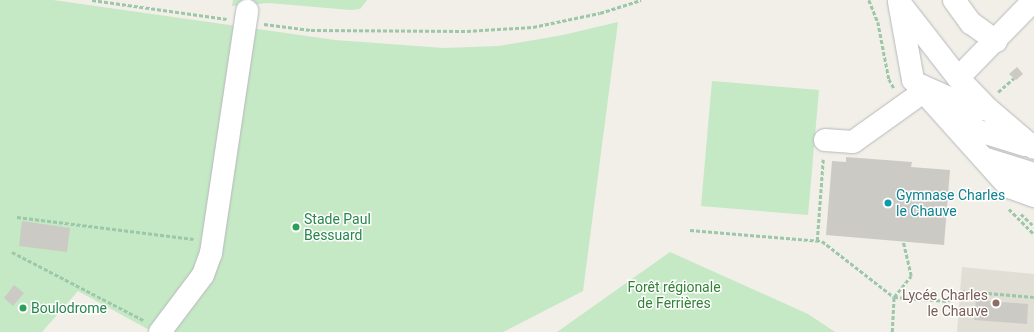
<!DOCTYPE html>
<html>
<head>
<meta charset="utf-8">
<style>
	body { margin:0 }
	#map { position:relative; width:1034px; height:332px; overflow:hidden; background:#f1efe8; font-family:Roboto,sans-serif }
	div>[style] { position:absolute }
	.education>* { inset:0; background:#e1ded6 }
	.green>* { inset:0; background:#c5e8c5 }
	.building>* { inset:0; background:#cccac5 }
	.path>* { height:2.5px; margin-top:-1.25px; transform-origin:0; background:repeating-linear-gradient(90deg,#9cc7a9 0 4px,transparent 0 6px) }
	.roads { filter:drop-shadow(0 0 1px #b5b8bc) drop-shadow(0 0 1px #b5b8bc) }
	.minor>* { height:22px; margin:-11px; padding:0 11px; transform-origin:11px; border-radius:11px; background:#fff }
	.dots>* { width:11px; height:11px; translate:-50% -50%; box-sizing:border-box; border:2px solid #fff; border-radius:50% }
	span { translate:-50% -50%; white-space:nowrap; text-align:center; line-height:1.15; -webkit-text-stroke:3px #fff; paint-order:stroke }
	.culture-label { font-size:14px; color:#0d838f }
	.left { translate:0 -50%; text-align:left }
	.leisure-label { font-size:14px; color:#27864d }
	.park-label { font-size:14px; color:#348238 }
	.education-label { font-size:14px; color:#785e54 }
	.right { translate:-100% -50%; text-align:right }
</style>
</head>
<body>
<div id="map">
	<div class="education">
		<div style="clip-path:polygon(962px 267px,1034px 274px,1034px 332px,957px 332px)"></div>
	</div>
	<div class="green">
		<div style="clip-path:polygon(0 0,53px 0,335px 40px,444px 48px,499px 46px,563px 35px,618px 22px,583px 291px,503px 332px,153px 332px,78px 291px,42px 332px,0 332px)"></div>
		<div style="clip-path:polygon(233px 0,367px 0,360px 9px,350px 10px,269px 3px,232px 6px)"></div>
		<div style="clip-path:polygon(712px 81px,819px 90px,808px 215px,701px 206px)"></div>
		<div style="clip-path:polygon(670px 252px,808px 314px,835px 332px,557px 332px)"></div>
	</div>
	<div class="building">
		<div style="clip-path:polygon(1017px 67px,1023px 74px,1016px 80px,1009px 74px)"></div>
		<div style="clip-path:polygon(846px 157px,912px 162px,911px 167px,950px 170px,944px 245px,826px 235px,832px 161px,846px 162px)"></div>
		<div style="clip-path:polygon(22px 221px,70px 228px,67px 252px,19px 246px)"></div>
		<div style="clip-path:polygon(14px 285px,24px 293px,13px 306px,4px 298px)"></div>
		<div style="clip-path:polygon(976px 300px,1028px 304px,1027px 324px,974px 320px)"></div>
	</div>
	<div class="path">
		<div style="left:92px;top:0;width:136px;rotate:8deg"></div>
		<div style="left:869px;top:0;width:24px;rotate:68deg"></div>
		<div style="left:878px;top:22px;width:58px;rotate:79.1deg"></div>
		<div style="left:889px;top:79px;width:10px;rotate:61deg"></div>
		<div style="left:264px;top:24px;width:47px;rotate:7.3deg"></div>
		<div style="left:311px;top:30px;width:156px;rotate:0.4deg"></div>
		<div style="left:467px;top:31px;width:66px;rotate:-3.5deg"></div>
		<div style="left:533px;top:27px;width:68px;rotate:-11.8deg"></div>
		<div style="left:600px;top:13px;width:43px;rotate:-17.6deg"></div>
		<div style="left:998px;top:92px;width:21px;rotate:-41deg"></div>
		<div style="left:1009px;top:209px;width:35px;rotate:45deg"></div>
		<div style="left:1021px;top:214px;width:18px;rotate:43deg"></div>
		<div style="left:17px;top:217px;width:178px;rotate:7.1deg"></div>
		<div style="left:690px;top:230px;width:132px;rotate:4.8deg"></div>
		<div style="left:822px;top:241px;width:91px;rotate:37.9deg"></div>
		<div style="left:894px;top:297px;width:54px;rotate:4.2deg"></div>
		<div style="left:948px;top:301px;width:19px;rotate:-32deg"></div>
		<div style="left:964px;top:291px;width:70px;rotate:4.9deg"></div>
		<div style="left:817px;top:241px;width:82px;rotate:-85.8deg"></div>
		<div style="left:12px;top:252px;width:150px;rotate:27.4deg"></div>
		<div style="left:892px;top:332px;width:35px;rotate:-87deg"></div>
		<div style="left:894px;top:297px;width:27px;rotate:-51deg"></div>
		<div style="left:911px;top:276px;width:35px;rotate:-103deg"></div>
	</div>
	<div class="roads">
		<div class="minor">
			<div style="left:954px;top:0;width:29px;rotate:54deg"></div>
			<div style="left:971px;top:23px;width:31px;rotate:36deg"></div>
			<div style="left:899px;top:2px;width:79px;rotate:79.8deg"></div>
			<div style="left:913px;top:80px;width:144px;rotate:48.1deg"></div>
			<div style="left:1009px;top:187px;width:27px;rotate:20deg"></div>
			<div style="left:902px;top:6px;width:91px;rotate:52.1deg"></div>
			<div style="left:958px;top:78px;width:43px;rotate:45.9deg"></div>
			<div style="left:988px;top:109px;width:60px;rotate:40.3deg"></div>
			<div style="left:958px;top:78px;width:109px;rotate:-45.7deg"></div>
			<div style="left:920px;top:85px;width:61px;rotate:24.1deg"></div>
			<div style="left:976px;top:110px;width:11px;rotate:-5deg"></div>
			<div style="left:953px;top:123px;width:75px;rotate:17deg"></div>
			<div style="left:825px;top:140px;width:28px;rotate:4deg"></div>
			<div style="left:853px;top:142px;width:86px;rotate:-35.5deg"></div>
			<div style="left:983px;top:158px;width:53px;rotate:17.4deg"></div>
			<div style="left:160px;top:332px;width:71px;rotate:-53deg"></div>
			<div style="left:203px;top:275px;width:23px;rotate:-70deg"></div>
			<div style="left:211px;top:253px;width:245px;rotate:-81.5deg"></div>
		</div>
	</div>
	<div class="dots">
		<div style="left:888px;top:203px;background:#0f9aa8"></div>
		<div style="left:296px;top:227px;background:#2e9e5b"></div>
		<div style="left:996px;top:303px;background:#8d6e63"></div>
		<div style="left:23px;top:308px;background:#2e9e5b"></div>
	</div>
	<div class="culture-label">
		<span class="left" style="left:896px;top:203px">Gymnase Charles<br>le Chauve</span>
	</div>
	<div class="leisure-label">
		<span class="left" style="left:304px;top:227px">Stade Paul<br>Bessuard</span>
		<span class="left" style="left:31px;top:308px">Boulodrome</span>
	</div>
	<div class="park-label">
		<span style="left:674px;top:295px">Forêt régionale<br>de Ferrières</span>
	</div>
	<div class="education-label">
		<span class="right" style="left:988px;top:303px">Lycée Charles<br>le Chauve</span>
	</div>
</div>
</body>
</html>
